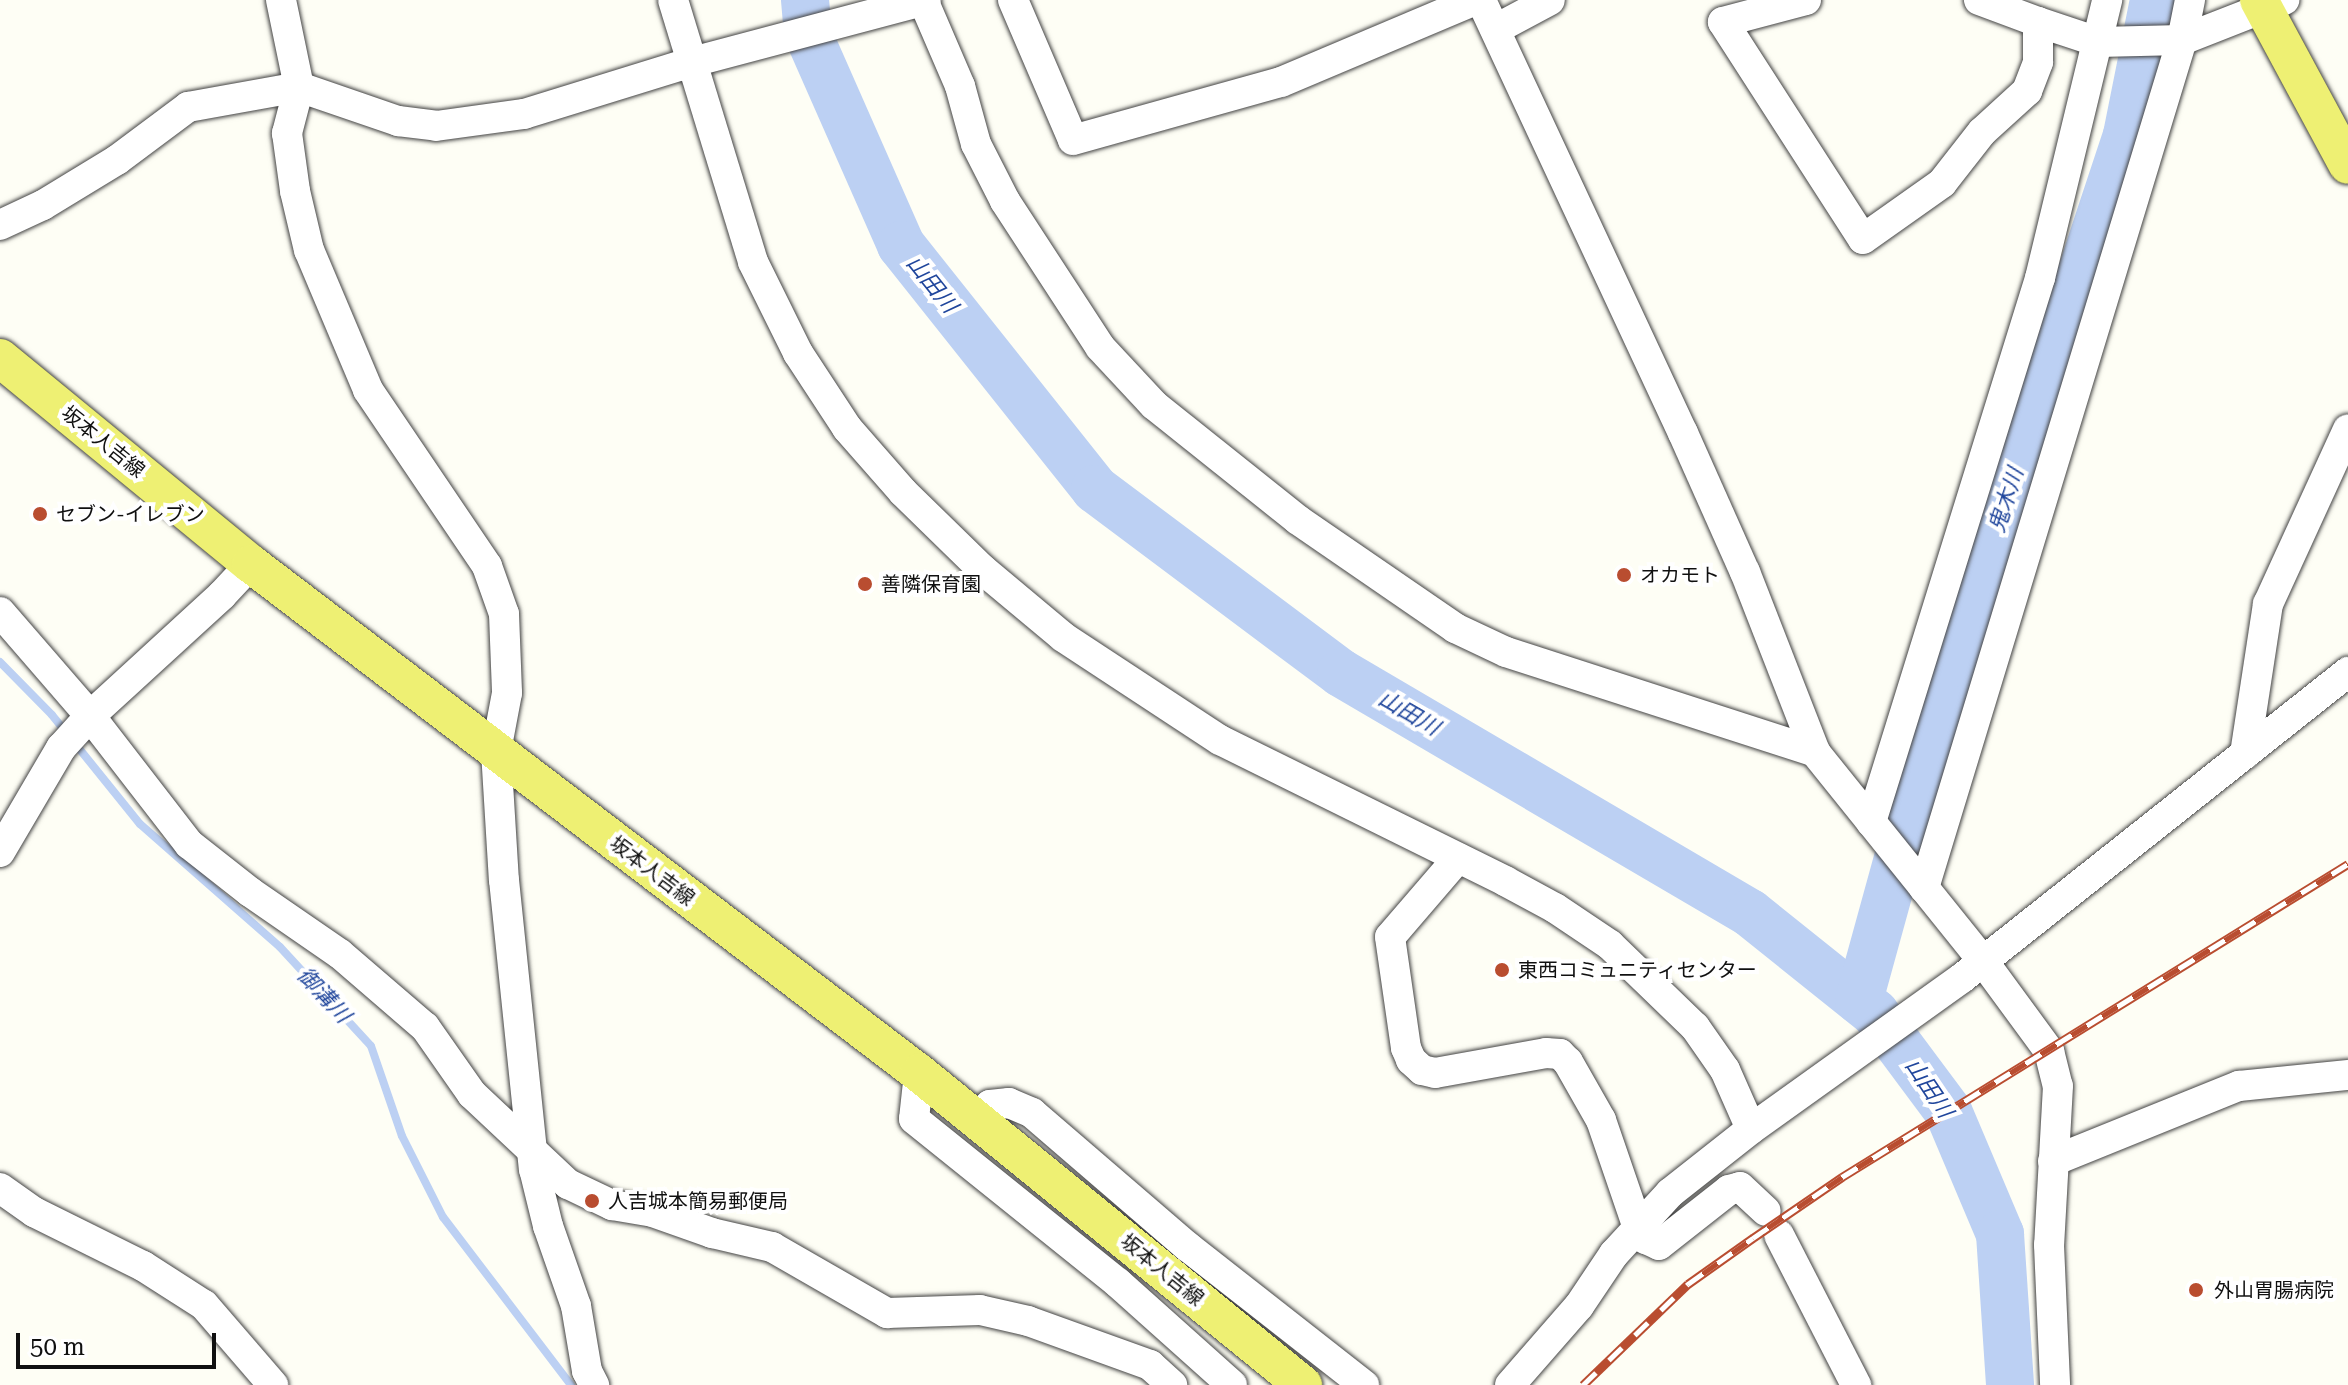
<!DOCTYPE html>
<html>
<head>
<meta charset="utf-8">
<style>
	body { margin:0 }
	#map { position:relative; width:2348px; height:1385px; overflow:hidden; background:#fefef5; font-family:"Roboto Serif","Noto Sans JP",serif }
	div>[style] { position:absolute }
	.stream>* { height:8px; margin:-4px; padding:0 4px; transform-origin:4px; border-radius:4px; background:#bcd0f3 }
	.river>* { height:48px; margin:-24px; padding:0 24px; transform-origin:24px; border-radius:24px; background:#bcd0f3 }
	.roads { filter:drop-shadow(0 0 2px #434343) drop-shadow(0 0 2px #434343) }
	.minor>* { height:30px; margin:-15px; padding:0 15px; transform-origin:15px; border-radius:15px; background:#fff }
	.major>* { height:38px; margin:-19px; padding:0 19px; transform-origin:19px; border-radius:19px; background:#eef073 }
	.rail>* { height:9px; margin-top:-4.5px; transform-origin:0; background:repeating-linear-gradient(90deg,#fff 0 18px,#b94d30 0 36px); box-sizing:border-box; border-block:2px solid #b94d30 }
	.dots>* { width:22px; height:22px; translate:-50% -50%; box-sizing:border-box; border:4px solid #fff; border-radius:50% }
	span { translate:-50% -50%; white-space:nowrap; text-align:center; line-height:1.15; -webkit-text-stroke:8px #fff; paint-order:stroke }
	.street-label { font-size:20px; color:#101010 }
	.poi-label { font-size:20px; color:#101010 }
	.left { translate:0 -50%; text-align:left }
	.water-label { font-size:22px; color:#20469c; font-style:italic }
	.scale { position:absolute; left:16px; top:1333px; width:200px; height:36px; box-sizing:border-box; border:4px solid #101010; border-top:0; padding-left:10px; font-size:24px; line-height:28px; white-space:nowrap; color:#101010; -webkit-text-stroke:6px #fff; paint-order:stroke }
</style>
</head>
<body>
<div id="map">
	<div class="stream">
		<div style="left:0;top:662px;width:74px;rotate:45.5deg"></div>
		<div style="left:52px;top:715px;width:140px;rotate:51.1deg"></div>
		<div style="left:140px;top:824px;width:186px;rotate:41.3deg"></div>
		<div style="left:280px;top:947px;width:134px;rotate:47.4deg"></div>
		<div style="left:371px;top:1046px;width:95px;rotate:71deg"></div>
		<div style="left:402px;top:1136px;width:91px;rotate:63.2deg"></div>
		<div style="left:443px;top:1217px;width:211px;rotate:52.7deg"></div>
	</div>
	<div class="river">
		<div style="left:805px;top:0;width:34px;rotate:85deg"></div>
		<div style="left:808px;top:34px;width:231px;rotate:66.2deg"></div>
		<div style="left:901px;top:245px;width:312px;rotate:51.5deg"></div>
		<div style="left:1095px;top:489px;width:307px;rotate:36.8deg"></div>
		<div style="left:1341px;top:673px;width:474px;rotate:30.4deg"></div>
		<div style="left:1750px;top:913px;width:160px;rotate:38.7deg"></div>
		<div style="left:1875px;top:1013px;width:122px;rotate:53.3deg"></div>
		<div style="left:1948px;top:1111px;width:134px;rotate:67.1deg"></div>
		<div style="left:2000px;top:1234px;width:151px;rotate:86.2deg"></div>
		<div style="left:1859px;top:1000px;width:350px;rotate:-74.6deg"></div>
		<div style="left:1952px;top:663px;width:556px;rotate:-71.66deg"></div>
		<div style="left:2127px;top:135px;width:138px;rotate:-78.7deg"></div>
	</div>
	<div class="roads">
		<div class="minor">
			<div style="left:281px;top:0;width:89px;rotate:78.3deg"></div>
			<div style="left:299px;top:87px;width:48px;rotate:104.6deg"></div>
			<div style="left:287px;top:133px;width:59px;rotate:82.1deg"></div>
			<div style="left:295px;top:191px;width:61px;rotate:76.7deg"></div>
			<div style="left:309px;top:250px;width:152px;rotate:67.1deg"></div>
			<div style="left:368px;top:390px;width:212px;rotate:55.9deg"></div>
			<div style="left:487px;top:566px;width:51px;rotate:70.5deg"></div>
			<div style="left:504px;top:614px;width:79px;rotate:87.8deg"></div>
			<div style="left:507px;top:693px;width:59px;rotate:100.7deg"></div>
			<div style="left:496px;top:751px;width:129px;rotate:86.5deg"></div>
			<div style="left:504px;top:880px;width:291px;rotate:84.1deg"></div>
			<div style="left:534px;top:1169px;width:59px;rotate:76.2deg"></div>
			<div style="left:548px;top:1226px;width:85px;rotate:70.7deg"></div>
			<div style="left:576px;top:1306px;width:66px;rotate:80.4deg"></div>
			<div style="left:587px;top:1371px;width:16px;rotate:63deg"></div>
			<div style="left:673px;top:0;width:274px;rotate:73deg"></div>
			<div style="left:753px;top:262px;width:102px;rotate:63.7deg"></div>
			<div style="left:798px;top:353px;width:90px;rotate:56.8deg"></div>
			<div style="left:847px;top:428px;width:85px;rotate:48.8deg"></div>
			<div style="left:903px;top:492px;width:112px;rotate:44.3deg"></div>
			<div style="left:983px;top:570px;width:104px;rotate:39.9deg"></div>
			<div style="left:1063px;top:637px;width:188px;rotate:33.3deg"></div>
			<div style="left:1220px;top:740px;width:318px;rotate:26.3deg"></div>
			<div style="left:1505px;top:881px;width:57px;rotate:28.4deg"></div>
			<div style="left:1555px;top:908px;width:66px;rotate:33.9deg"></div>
			<div style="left:1610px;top:945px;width:118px;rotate:44deg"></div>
			<div style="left:1695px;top:1027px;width:52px;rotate:55.1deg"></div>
			<div style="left:1725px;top:1070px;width:64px;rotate:66.2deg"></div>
			<div style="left:923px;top:0;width:94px;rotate:66.7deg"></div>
			<div style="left:960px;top:86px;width:60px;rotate:74.6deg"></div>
			<div style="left:976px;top:144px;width:64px;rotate:63deg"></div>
			<div style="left:1005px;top:201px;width:174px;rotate:56.9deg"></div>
			<div style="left:1100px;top:347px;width:79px;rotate:47deg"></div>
			<div style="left:1154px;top:405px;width:184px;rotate:38.6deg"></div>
			<div style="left:1298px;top:520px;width:191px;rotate:34.5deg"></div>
			<div style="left:1455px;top:628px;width:56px;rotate:25.2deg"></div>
			<div style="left:1506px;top:652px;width:325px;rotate:17.9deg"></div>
			<div style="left:1013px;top:0;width:152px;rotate:66.8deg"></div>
			<div style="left:1073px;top:140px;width:216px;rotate:-15.6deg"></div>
			<div style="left:1281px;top:82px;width:211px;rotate:-22.9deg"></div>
			<div style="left:1481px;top:0;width:478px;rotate:65deg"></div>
			<div style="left:1683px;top:433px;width:152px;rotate:66deg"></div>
			<div style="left:1745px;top:572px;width:193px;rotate:68.7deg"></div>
			<div style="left:1815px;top:752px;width:268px;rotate:51.2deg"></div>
			<div style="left:1983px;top:961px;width:112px;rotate:53.7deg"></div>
			<div style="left:2049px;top:1051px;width:36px;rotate:76deg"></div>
			<div style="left:2058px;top:1086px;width:159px;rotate:93.2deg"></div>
			<div style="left:2049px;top:1245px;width:140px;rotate:87.5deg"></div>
			<div style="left:1806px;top:0;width:86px;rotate:165.2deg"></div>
			<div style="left:1723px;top:22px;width:258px;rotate:57.2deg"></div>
			<div style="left:1863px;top:239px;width:97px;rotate:-35.3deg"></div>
			<div style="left:1942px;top:183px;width:65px;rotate:-51.9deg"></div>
			<div style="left:1982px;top:132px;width:61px;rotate:-42.3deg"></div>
			<div style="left:2027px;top:91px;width:31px;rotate:-69deg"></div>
			<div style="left:2038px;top:62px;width:40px;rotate:-90deg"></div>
			<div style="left:2038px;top:22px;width:63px;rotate:18.4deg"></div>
			<div style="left:2098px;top:42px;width:84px;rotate:-1.4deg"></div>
			<div style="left:2182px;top:40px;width:110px;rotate:-21.4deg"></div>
			<div style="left:1979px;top:0;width:63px;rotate:20.4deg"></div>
			<div style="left:1496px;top:29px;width:61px;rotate:-28.2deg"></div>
			<div style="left:0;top:225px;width:47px;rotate:-24.9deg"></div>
			<div style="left:43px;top:205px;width:87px;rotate:-31.3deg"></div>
			<div style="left:117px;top:160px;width:89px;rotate:-36.7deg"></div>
			<div style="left:188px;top:107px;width:113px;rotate:-10.2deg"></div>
			<div style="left:299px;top:87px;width:105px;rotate:19deg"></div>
			<div style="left:398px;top:121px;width:38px;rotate:7deg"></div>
			<div style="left:436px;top:126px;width:89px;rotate:-7.8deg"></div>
			<div style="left:524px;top:114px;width:173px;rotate:-17.2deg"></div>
			<div style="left:689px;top:63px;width:245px;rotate:-14.9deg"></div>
			<div style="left:0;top:612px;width:138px;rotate:49.1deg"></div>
			<div style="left:90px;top:716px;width:162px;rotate:52.3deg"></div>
			<div style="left:189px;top:844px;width:78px;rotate:38.2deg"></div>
			<div style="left:250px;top:892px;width:109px;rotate:34.6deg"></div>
			<div style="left:340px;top:954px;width:112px;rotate:40.7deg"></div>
			<div style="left:425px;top:1027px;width:82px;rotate:55deg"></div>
			<div style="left:472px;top:1094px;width:132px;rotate:43.2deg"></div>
			<div style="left:568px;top:1184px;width:49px;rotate:25.5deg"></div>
			<div style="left:612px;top:1205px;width:42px;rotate:9.7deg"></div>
			<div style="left:653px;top:1212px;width:63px;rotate:19.6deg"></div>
			<div style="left:712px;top:1233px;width:62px;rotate:13.1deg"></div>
			<div style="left:772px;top:1247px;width:133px;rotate:29.9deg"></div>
			<div style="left:887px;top:1313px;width:93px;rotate:-1.8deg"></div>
			<div style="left:980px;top:1310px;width:49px;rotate:12.9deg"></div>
			<div style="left:1028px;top:1321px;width:130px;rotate:19.8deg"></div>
			<div style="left:1150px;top:1365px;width:30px;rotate:42deg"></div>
			<div style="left:2245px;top:754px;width:152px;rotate:-81.3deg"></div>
			<div style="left:2268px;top:604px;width:192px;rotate:-65.4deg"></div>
			<div style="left:1871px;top:822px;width:570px;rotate:-72.74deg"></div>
			<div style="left:2040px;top:278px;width:286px;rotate:-76.4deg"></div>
			<div style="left:0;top:852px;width:121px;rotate:-59.6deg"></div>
			<div style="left:61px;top:748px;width:43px;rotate:-47.8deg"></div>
			<div style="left:90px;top:716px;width:179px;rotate:-42.5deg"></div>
			<div style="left:222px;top:595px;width:42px;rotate:-46.9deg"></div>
			<div style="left:1458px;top:858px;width:104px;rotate:130.7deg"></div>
			<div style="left:1390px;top:937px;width:112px;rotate:81.8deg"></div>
			<div style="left:1406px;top:1048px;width:13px;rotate:67deg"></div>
			<div style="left:1411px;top:1060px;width:15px;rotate:42deg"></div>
			<div style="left:1422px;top:1070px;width:13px;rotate:13deg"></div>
			<div style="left:1435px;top:1073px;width:113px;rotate:-10.2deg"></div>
			<div style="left:1546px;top:1053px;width:14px;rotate:4deg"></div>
			<div style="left:1560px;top:1054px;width:11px;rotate:45deg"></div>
			<div style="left:1568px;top:1062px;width:67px;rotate:60.4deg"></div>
			<div style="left:1601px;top:1120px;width:114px;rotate:71.1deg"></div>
			<div style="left:1638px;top:1228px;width:14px;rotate:54deg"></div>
			<div style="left:1646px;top:1239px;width:14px;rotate:25deg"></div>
			<div style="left:1659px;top:1245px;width:89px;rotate:-38.2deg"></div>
			<div style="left:1729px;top:1190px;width:11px;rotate:-15deg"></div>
			<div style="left:1740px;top:1187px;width:35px;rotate:43deg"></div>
			<div style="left:1924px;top:888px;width:886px;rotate:-73.08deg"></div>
			<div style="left:2182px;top:40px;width:41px;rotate:-78.7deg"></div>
			<div style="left:919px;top:1073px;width:46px;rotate:96.2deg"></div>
			<div style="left:914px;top:1119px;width:262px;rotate:38.8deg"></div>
			<div style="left:1118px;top:1283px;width:153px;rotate:41.8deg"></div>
			<div style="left:976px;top:1118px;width:19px;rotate:-43deg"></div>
			<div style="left:990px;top:1105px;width:19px;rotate:-6deg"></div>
			<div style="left:1009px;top:1103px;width:25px;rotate:23deg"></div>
			<div style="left:1032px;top:1113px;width:206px;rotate:40.7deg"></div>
			<div style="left:1188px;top:1247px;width:224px;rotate:38.1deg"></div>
			<div style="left:2053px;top:1161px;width:201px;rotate:-22deg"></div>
			<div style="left:2239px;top:1086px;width:110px;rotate:-5.8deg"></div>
			<div style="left:0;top:1188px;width:42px;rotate:35.2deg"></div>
			<div style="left:34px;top:1212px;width:122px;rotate:26.4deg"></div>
			<div style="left:143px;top:1266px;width:72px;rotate:32.6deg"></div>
			<div style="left:204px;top:1305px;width:106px;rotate:49.2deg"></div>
			<div style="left:1779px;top:1235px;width:169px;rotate:62.8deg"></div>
			<div style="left:1510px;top:1385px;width:105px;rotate:-48.9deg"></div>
			<div style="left:1579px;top:1306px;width:63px;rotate:-56.1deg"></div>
			<div style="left:1614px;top:1254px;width:83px;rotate:-47.4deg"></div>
			<div style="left:1670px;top:1193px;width:103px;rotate:-38.3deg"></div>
			<div style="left:1751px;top:1129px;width:259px;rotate:-35.6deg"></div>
			<div style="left:1962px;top:978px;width:493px;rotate:-38.4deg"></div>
		</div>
		<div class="major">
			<div style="left:2259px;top:0;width:187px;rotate:61.7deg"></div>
			<div style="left:0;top:358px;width:325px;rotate:39.4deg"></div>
			<div style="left:251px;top:564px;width:840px;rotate:37.31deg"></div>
			<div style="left:919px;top:1073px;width:495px;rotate:39.1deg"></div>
		</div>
	</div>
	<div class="rail">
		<div style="left:1583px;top:1385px;width:146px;rotate:-43.9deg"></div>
		<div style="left:1688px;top:1284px;width:80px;rotate:-35.3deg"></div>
		<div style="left:1753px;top:1238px;width:108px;rotate:-34.4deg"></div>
		<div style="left:1842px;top:1177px;width:595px;rotate:-31.74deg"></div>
	</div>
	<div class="dots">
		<div style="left:40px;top:514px;background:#b94d30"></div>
		<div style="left:1624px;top:575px;background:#b94d30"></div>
		<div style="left:865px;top:584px;background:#b94d30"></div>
		<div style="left:1502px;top:970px;background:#b94d30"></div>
		<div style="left:592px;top:1201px;background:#b94d30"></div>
		<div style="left:2196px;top:1290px;background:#b94d30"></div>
	</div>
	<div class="street-label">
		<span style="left:103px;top:442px;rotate:39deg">坂本人吉線</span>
		<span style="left:652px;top:871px;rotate:37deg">坂本人吉線</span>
		<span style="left:1162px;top:1270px;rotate:39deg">坂本人吉線</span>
	</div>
	<div class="poi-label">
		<span class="left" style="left:56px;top:514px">セブン-イレブン</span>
		<span class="left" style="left:1640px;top:575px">オカモト</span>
		<span class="left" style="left:881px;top:584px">善隣保育園</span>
		<span class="left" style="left:1518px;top:970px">東西コミュニティセンター</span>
		<span class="left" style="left:608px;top:1201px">人吉城本簡易郵便局</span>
		<span class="left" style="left:2214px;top:1290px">外山胃腸病院</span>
	</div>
	<div class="water-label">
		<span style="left:932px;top:284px;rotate:51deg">山田川</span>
		<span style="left:2006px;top:500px;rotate:-72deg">鬼木川</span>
		<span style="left:1409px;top:713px;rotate:30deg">山田川</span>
		<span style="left:324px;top:995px;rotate:47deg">御溝川</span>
		<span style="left:1929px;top:1088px;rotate:56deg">山田川</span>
	</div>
	<div class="scale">50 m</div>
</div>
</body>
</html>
